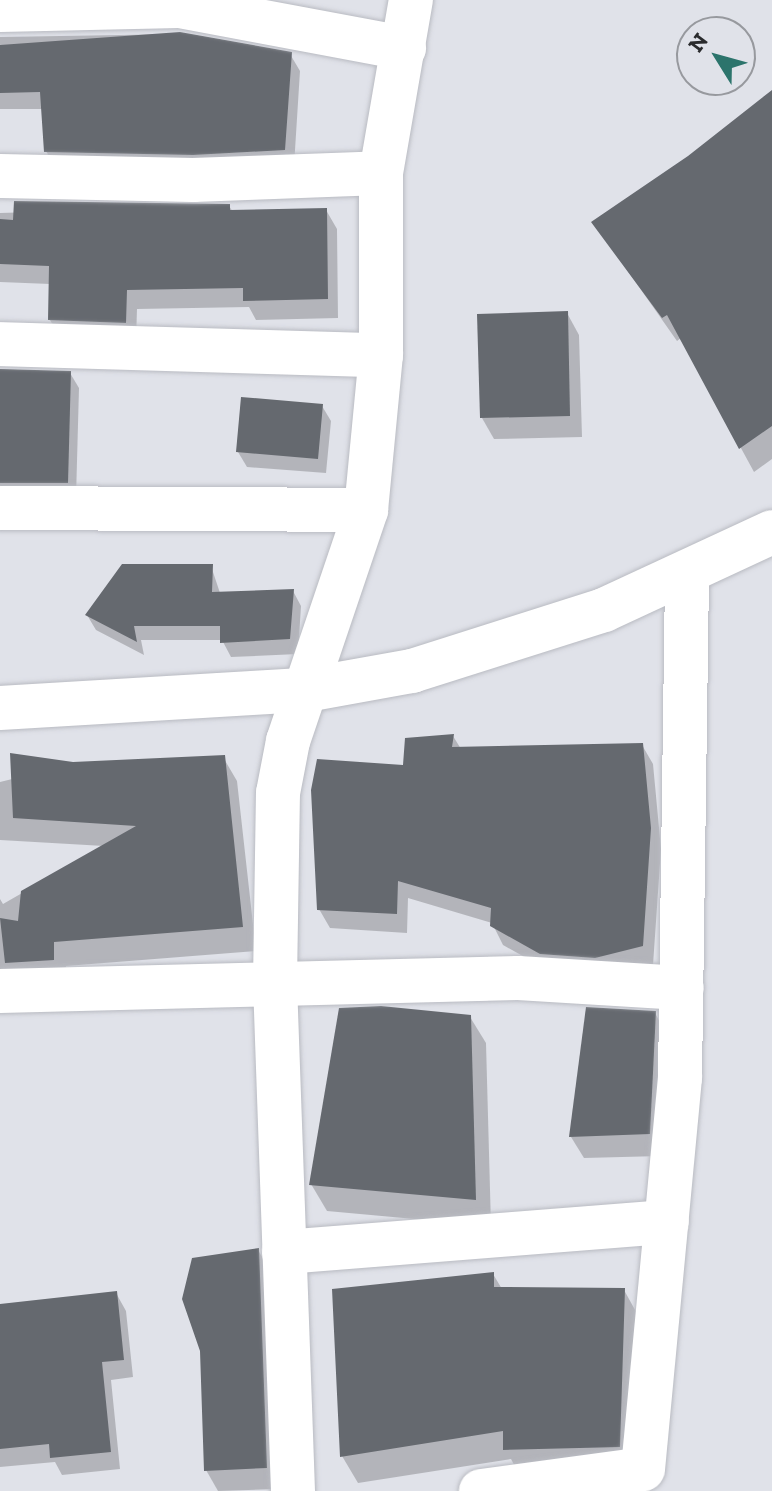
<!DOCTYPE html>
<html>
<head>
<meta charset="utf-8">
<style>
	body { margin:0 }
	#map { position:relative; width:772px; height:1491px; overflow:hidden; background:#e0e2e9; font-family:"Zilla Slab",serif }
	div>[style] { position:absolute }
	.shadow>* { inset:0; background:#0003 }
	.building>* { inset:0; background:#65696f }
	.roads { filter:drop-shadow(0 0 2px #b9bbc2) drop-shadow(0 0 2px #b9bbc2) }
	.minor>* { height:44px; margin:-22px; padding:0 22px; transform-origin:22px; border-radius:22px; background:#fff }
	span { translate:-50% -50%; white-space:nowrap; text-align:center; line-height:1.15; -webkit-text-stroke:8px #e0e2e9; paint-order:stroke }
	.north { position:absolute; left:676px; top:16px; width:80px; height:80px; box-sizing:border-box; background:#e0e2e9; border:2px solid #97999e; border-radius:50%; rotate:307deg; font-size:22px; font-weight:700; line-height:32px; text-align:center; color:#2a2b2d }
	.north::after { content:''; display:block; margin:auto; width:28px; height:36px; background:#2c746c; clip-path:polygon(50% 0,100% 100%,50% 72%,0 100%) }
</style>
</head>
<body>
<div id="map">
	<div class="shadow">
		<div style="clip-path:polygon(180px 34px,290px 54px,300px 71px,294px 166px,56px 168px,46px 151px,43px 109px,0 109px,0 37px)"></div>
		<div style="clip-path:polygon(772px 92px,772px 459px,754px 472px,681px 338px,677px 341px,594px 223px,689px 158px)"></div>
		<div style="clip-path:polygon(229px 206px,233px 212px,326px 210px,337px 229px,338px 318px,256px 320px,249px 307px,137px 309px,136px 341px,61px 339px,50px 320px,50px 284px,0 282px,0 213px)"></div>
		<div style="clip-path:polygon(567px 313px,579px 335px,582px 437px,494px 439px,482px 418px)"></div>
		<div style="clip-path:polygon(0 369px,70px 373px,79px 388px,76px 498px,0 496px)"></div>
		<div style="clip-path:polygon(322px 406px,331px 421px,326px 473px,247px 467px,238px 452px)"></div>
		<div style="clip-path:polygon(211px 566px,220px 593px,293px 591px,301px 606px,298px 654px,231px 657px,222px 640px,141px 640px,144px 655px,96px 630px,87px 615px)"></div>
		<div style="clip-path:polygon(453px 736px,461px 749px,642px 745px,653px 764px,661px 849px,653px 965px,553px 973px,503px 945px,492px 923px,408px 898px,407px 933px,330px 928px,319px 909px,405px 767px)"></div>
		<div style="clip-path:polygon(223px 757px,237px 781px,256px 951px,66px 966px,66px 983px,0 983px,0 899px,3px 904px,104px 846px,0 840px,0 782px,73px 764px)"></div>
		<div style="clip-path:polygon(655px 1013px,667px 1035px,661px 1156px,584px 1158px,571px 1137px)"></div>
		<div style="clip-path:polygon(470px 1017px,486px 1043px,491px 1226px,327px 1211px,311px 1184px)"></div>
		<div style="clip-path:polygon(258px 1250px,271px 1272px,278px 1489px,218px 1491px,206px 1470px)"></div>
		<div style="clip-path:polygon(493px 1274px,502px 1289px,624px 1290px,639px 1317px,634px 1473px,520px 1476px,511px 1459px,358px 1483px,342px 1456px)"></div>
		<div style="clip-path:polygon(116px 1293px,126px 1311px,133px 1377px,111px 1380px,120px 1469px,62px 1475px,55px 1462px,0 1467px,0 1306px)"></div>
	</div>
	<div class="building">
		<div style="clip-path:polygon(180px 32px,292px 52px,285px 150px,193px 155px,44px 152px,40px 92px,0 93px,0 45px)"></div>
		<div style="clip-path:polygon(772px 90px,772px 426px,739px 449px,667px 315px,662px 318px,591px 222px,688px 156px)"></div>
		<div style="clip-path:polygon(14px 201px,230px 204px,230px 210px,327px 208px,328px 299px,243px 301px,243px 288px,127px 290px,126px 323px,48px 320px,49px 266px,0 264px,0 219px,13px 220px)"></div>
		<div style="clip-path:polygon(568px 311px,570px 416px,480px 418px,477px 314px)"></div>
		<div style="clip-path:polygon(0 369px,71px 371px,68px 483px,0 483px)"></div>
		<div style="clip-path:polygon(241px 397px,323px 404px,318px 459px,236px 452px)"></div>
		<div style="clip-path:polygon(122px 564px,213px 564px,212px 592px,294px 589px,290px 639px,220px 643px,220px 626px,134px 626px,137px 642px,85px 615px)"></div>
		<div style="clip-path:polygon(454px 734px,452px 747px,643px 743px,651px 828px,643px 946px,595px 958px,540px 954px,490px 926px,491px 908px,398px 881px,397px 914px,317px 910px,311px 790px,317px 759px,403px 765px,405px 738px)"></div>
		<div style="clip-path:polygon(10px 753px,73px 762px,225px 755px,243px 927px,54px 942px,54px 960px,5px 963px,0 918px,18px 921px,21px 891px,136px 826px,13px 818px)"></div>
		<div style="clip-path:polygon(381px 1006px,471px 1015px,476px 1200px,309px 1185px,339px 1008px)"></div>
		<div style="clip-path:polygon(586px 1007px,656px 1011px,650px 1134px,569px 1137px)"></div>
		<div style="clip-path:polygon(259px 1248px,267px 1468px,204px 1471px,200px 1351px,182px 1299px,192px 1258px)"></div>
		<div style="clip-path:polygon(494px 1272px,494px 1287px,625px 1288px,620px 1447px,503px 1450px,503px 1431px,340px 1457px,332px 1289px)"></div>
		<div style="clip-path:polygon(117px 1291px,124px 1360px,102px 1362px,111px 1452px,50px 1458px,49px 1444px,0 1449px,0 1304px)"></div>
	</div>
	<div class="roads">
		<div class="minor">
			<div style="left:0;top:10px;width:179px;rotate:-1.3deg"></div>
			<div style="left:179px;top:6px;width:229px;rotate:10.6deg"></div>
			<div style="left:0;top:176px;width:193px;rotate:1.2deg"></div>
			<div style="left:193px;top:180px;width:188px;rotate:-2.1deg"></div>
			<div style="left:0;top:344px;width:381px;rotate:1.7deg"></div>
			<div style="left:381px;top:355px;width:182px;rotate:-90deg"></div>
			<div style="left:381px;top:173px;width:176px;rotate:-80.2deg"></div>
			<div style="left:0;top:508px;width:366px;rotate:0.3deg"></div>
			<div style="left:0;top:708px;width:307px;rotate:-3.4deg"></div>
			<div style="left:306px;top:690px;width:108px;rotate:-10.2deg"></div>
			<div style="left:412px;top:671px;width:201px;rotate:-17.6deg"></div>
			<div style="left:604px;top:610px;width:185px;rotate:-24.9deg"></div>
			<div style="left:0;top:991px;width:518px;rotate:-1.44deg"></div>
			<div style="left:518px;top:978px;width:164px;rotate:3.5deg"></div>
			<div style="left:284px;top:1252px;width:384px;rotate:-4.5deg"></div>
			<div style="left:293px;top:1491px;width:509px;rotate:-92.03deg"></div>
			<div style="left:275px;top:982px;width:189px;rotate:-89.1deg"></div>
			<div style="left:278px;top:793px;width:53px;rotate:-79.1deg"></div>
			<div style="left:288px;top:741px;width:244px;rotate:-71.3deg"></div>
			<div style="left:366px;top:510px;width:156px;rotate:-84.5deg"></div>
			<div style="left:481px;top:1491px;width:163px;rotate:-7.7deg"></div>
			<div style="left:643px;top:1469px;width:393px;rotate:-84.6deg"></div>
			<div style="left:680px;top:1078px;width:503px;rotate:-89.2deg"></div>
		</div>
	</div>
	<div class="north">N</div>
</div>
</body>
</html>
